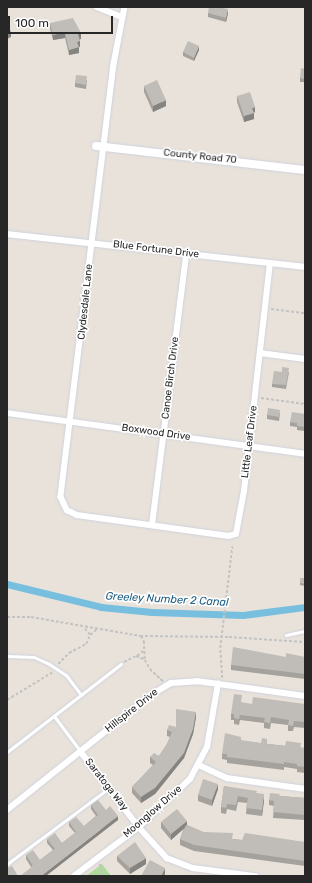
<!DOCTYPE html>
<html>
<head>
<meta charset="utf-8">
<style>
	body { margin:0 }
	#map { position:relative; width:312px; height:883px; overflow:hidden; background:#e8e2da; font-family:Rubik,sans-serif }
	div>[style] { position:absolute }
	.green>* { inset:0; background:#aed99c }
	.canal>* { height:7px; margin:-3.5px; padding:0 3.5px; transform-origin:3.5px; border-radius:3.5px; background:#78bfdf }
	.path>* { height:1.5px; margin-top:-0.75px; transform-origin:0; background:repeating-linear-gradient(90deg,#c3c3c3 0 3px,transparent 0 5px) }
	.roads { filter:drop-shadow(0 0 1px #cfd2de) drop-shadow(0 0 1px #cfd2de) }
	.lane>* { height:3px; margin:-1.5px; padding:0 1.5px; transform-origin:1.5px; border-radius:1.5px; background:#fff }
	.street>* { height:5.5px; margin:-2.75px; padding:0 2.75px; transform-origin:2.75px; border-radius:2.75px; background:#fff }
	.secondary>* { height:8px; margin:-4px; padding:0 4px; transform-origin:4px; border-radius:4px; background:#fff }
	.wall>* { inset:0; background:#a5a29d }
	.shaded-wall>* { inset:0; background:#868480 }
	.building>* { inset:0; background:#c0bcb7 }
	span { translate:-50% -50%; white-space:nowrap; text-align:center; line-height:1.15; -webkit-text-stroke:3.5px #fff; paint-order:stroke }
	.street-label { font-size:10px; color:#272727 }
	.water-label { font-size:11px; color:#1c5d85; font-style:italic }
	.frame { position:absolute; inset:0; border:8px solid #272727; pointer-events:none }
	.scale { position:absolute; left:8px; top:16px; width:105px; height:18px; box-sizing:border-box; border:2px solid #272727; border-top:0; padding-left:5px; font-size:12px; line-height:14px; white-space:nowrap; color:#272727; -webkit-text-stroke:3px #fff; paint-order:stroke }
</style>
</head>
<body>
<div id="map">
	<div class="green">
		<div style="clip-path:polygon(102px 864px,111px 876px,86px 876px)"></div>
	</div>
	<div class="canal">
		<div style="left:7px;top:584px;width:97px;rotate:13.7deg"></div>
		<div style="left:101px;top:607px;width:51px;rotate:5.6deg"></div>
		<div style="left:152px;top:612px;width:91px;rotate:1.9deg"></div>
		<div style="left:243px;top:615px;width:63px;rotate:-7.4deg"></div>
	</div>
	<div class="path">
		<div style="left:271px;top:309px;width:34px;rotate:7deg"></div>
		<div style="left:261px;top:398px;width:44px;rotate:7.8deg"></div>
		<div style="left:7px;top:617px;width:24px"></div>
		<div style="left:31px;top:617px;width:111px;rotate:9.9deg"></div>
		<div style="left:140px;top:636px;width:89px;rotate:0.6deg"></div>
		<div style="left:229px;top:637px;width:76px;rotate:3.8deg"></div>
		<div style="left:90px;top:635px;width:8px;rotate:-40deg"></div>
		<div style="left:141px;top:636px;width:6px;rotate:59deg"></div>
		<div style="left:144px;top:641px;width:19px;rotate:87deg"></div>
		<div style="left:145px;top:660px;width:10px;rotate:61deg"></div>
		<div style="left:150px;top:669px;width:18px;rotate:43deg"></div>
		<div style="left:137px;top:656px;width:8px;rotate:-40deg"></div>
		<div style="left:124px;top:662px;width:13px;rotate:-27deg"></div>
		<div style="left:136px;top:656px;width:9px;rotate:21deg"></div>
		<div style="left:58px;top:664px;width:16px;rotate:-45deg"></div>
		<div style="left:69px;top:653px;width:19px;rotate:-28deg"></div>
		<div style="left:86px;top:644px;width:10px;rotate:-66deg"></div>
		<div style="left:90px;top:635px;width:9px;rotate:-131deg"></div>
		<div style="left:222px;top:678px;width:30px;rotate:-94deg"></div>
		<div style="left:220px;top:648px;width:102px;rotate:-83.2deg"></div>
		<div style="left:7px;top:700px;width:54px;rotate:-31.3deg"></div>
		<div style="left:100px;top:864px;width:12px;rotate:76deg"></div>
	</div>
	<div class="roads">
		<div class="lane">
			<div style="left:286px;top:635px;width:19px;rotate:-12deg"></div>
			<div style="left:7px;top:656px;width:27px;rotate:2deg"></div>
			<div style="left:34px;top:657px;width:17px;rotate:25deg"></div>
			<div style="left:49px;top:664px;width:20px;rotate:33deg"></div>
			<div style="left:66px;top:675px;width:25px;rotate:53deg"></div>
			<div style="left:54px;top:716px;width:45px;rotate:53.1deg"></div>
			<div style="left:7px;top:752px;width:144px;rotate:-37.7deg"></div>
			<div style="left:7px;top:864px;width:127px;rotate:-36.7deg"></div>
		</div>
		<div class="street">
			<div style="left:97px;top:7px;width:27px;rotate:22deg"></div>
			<div style="left:125px;top:7px;width:58px;rotate:100.9deg"></div>
			<div style="left:114px;top:64px;width:436px;rotate:97deg"></div>
			<div style="left:61px;top:497px;width:14px;rotate:65deg"></div>
			<div style="left:67px;top:510px;width:11px;rotate:27deg"></div>
			<div style="left:77px;top:515px;width:153px;rotate:7.9deg"></div>
			<div style="left:229px;top:536px;width:7px;rotate:-16deg"></div>
			<div style="left:236px;top:534px;width:44px;rotate:-79.5deg"></div>
			<div style="left:244px;top:491px;width:229px;rotate:-83.5deg"></div>
			<div style="left:7px;top:234px;width:300px;rotate:6.3deg"></div>
			<div style="left:260px;top:353px;width:45px;rotate:7.6deg"></div>
			<div style="left:7px;top:413px;width:301px;rotate:7.8deg"></div>
			<div style="left:152px;top:525px;width:273px;rotate:-82.8deg"></div>
			<div style="left:81px;top:752px;width:95px;rotate:52.3deg"></div>
			<div style="left:139px;top:827px;width:42px;rotate:47.9deg"></div>
			<div style="left:167px;top:858px;width:28px;rotate:21deg"></div>
			<div style="left:193px;top:868px;width:63px;rotate:7.4deg"></div>
			<div style="left:199px;top:765px;width:31px;rotate:25deg"></div>
			<div style="left:227px;top:778px;width:79px;rotate:8deg"></div>
			<div style="left:7px;top:810px;width:184px;rotate:-38.6deg"></div>
			<div style="left:151px;top:695px;width:23px;rotate:-31deg"></div>
			<div style="left:171px;top:683px;width:26px;rotate:-4deg"></div>
			<div style="left:197px;top:681px;width:109px;rotate:7.9deg"></div>
			<div style="left:74px;top:876px;width:81px;rotate:-37deg"></div>
			<div style="left:139px;top:827px;width:70px;rotate:-43.3deg"></div>
			<div style="left:190px;top:779px;width:36px;rotate:-62deg"></div>
			<div style="left:207px;top:747px;width:64px;rotate:-80.1deg"></div>
		</div>
		<div class="secondary">
			<div style="left:96px;top:146px;width:210px;rotate:6.6deg"></div>
		</div>
	</div>
	<div class="wall">
		<div style="clip-path:polygon(208px 13px,228px 13px,226px 22px,208px 17px)"></div>
		<div style="clip-path:polygon(50px 23px,81px 39px,80px 39px,80px 47px,79px 47px,79px 53px,69px 55px,65px 38px,53px 40px,50px 29px)"></div>
		<div style="clip-path:polygon(199px 50px,194px 61px,183px 56px,183px 52px)"></div>
		<div style="clip-path:polygon(305px 69px,305px 82px,300px 82px,300px 78px)"></div>
		<div style="clip-path:polygon(87px 80px,86px 89px,75px 87px,75px 83px)"></div>
		<div style="clip-path:polygon(144px 86px,166px 106px,153px 112px,144px 92px)"></div>
		<div style="clip-path:polygon(237px 96px,255px 112px,254px 113px,254px 119px,244px 122px,237px 102px)"></div>
		<div style="clip-path:polygon(282px 372px,289px 372px,286px 389px,272px 387px,272px 384px)"></div>
		<div style="clip-path:polygon(280px 413px,279px 421px,267px 419px,267px 415px)"></div>
		<div style="clip-path:polygon(305px 414px,305px 428px,304px 431px,297px 430px,297px 427px,290px 426px,290px 422px)"></div>
		<div style="clip-path:polygon(300px 578px,305px 578px,305px 586px,300px 585px)"></div>
		<div style="clip-path:polygon(286px 657px,305px 657px,305px 679px,231px 670px,231px 665px)"></div>
		<div style="clip-path:polygon(252px 704px,305px 704px,305px 728px,294px 727px,293px 731px,288px 731px,288px 725px,271px 723px,270px 729px,264px 728px,264px 723px,240px 720px,239px 725px,234px 724px,234px 720px,231px 720px,231px 714px)"></div>
		<div style="clip-path:polygon(196px 717px,193px 734px,184px 758px,155px 794px,141px 803px,132px 793px,132px 787px,153px 765px,150px 763px,150px 757px,159px 756px,167px 744px,170px 737px,167px 736px,167px 730px,176px 727px)"></div>
		<div style="clip-path:polygon(241px 741px,305px 748px,305px 773px,297px 772px,297px 769px,284px 767px,284px 770px,227px 763px,227px 760px,222px 759px,222px 754px)"></div>
		<div style="clip-path:polygon(224px 786px,257px 793px,264px 800px,262px 816px,246px 814px,247px 803px,238px 802px,236px 811px,227px 809px,226px 814px,221px 813px,221px 807px)"></div>
		<div style="clip-path:polygon(218px 789px,212px 806px,198px 801px,198px 795px)"></div>
		<div style="clip-path:polygon(280px 796px,305px 798px,305px 820px,273px 818px,274px 806px,269px 805px,269px 800px)"></div>
		<div style="clip-path:polygon(91px 805px,106px 810px,118px 820px,31px 867px,26px 859px,26px 855px,40px 860px,53px 850px,47px 843px,47px 839px,62px 843px,75px 833px,69px 826px,69px 822px,84px 826px,96px 816px,91px 809px)"></div>
		<div style="clip-path:polygon(161px 822px,187px 825px,203px 832px,233px 839px,242px 840px,305px 842px,305px 866px,194px 851px,180px 845px,180px 839px,184px 828px,171px 840px,161px 828px)"></div>
		<div style="clip-path:polygon(117px 856px,146px 864px,130px 874px,117px 861px)"></div>
	</div>
	<div class="shaded-wall">
		<div style="clip-path:polygon(228px 9px,228px 13px,226px 22px,226px 18px)"></div>
		<div style="clip-path:polygon(11px 31px,11px 37px,7px 39px,7px 34px)"></div>
		<div style="clip-path:polygon(65px 32px,65px 38px,53px 40px,53px 35px)"></div>
		<div style="clip-path:polygon(81px 33px,81px 39px,78px 40px,78px 34px)"></div>
		<div style="clip-path:polygon(80px 41px,80px 47px,77px 47px,77px 42px)"></div>
		<div style="clip-path:polygon(199px 46px,199px 50px,194px 61px,194px 58px)"></div>
		<div style="clip-path:polygon(79px 47px,79px 53px,69px 55px,69px 50px)"></div>
		<div style="clip-path:polygon(166px 100px,166px 106px,153px 112px,153px 106px)"></div>
		<div style="clip-path:polygon(255px 107px,255px 112px,252px 113px,252px 108px)"></div>
		<div style="clip-path:polygon(254px 113px,254px 119px,244px 122px,244px 116px)"></div>
		<div style="clip-path:polygon(196px 712px,196px 717px,193px 734px,184px 758px,155px 794px,141px 803px,141px 797px)"></div>
		<div style="clip-path:polygon(218px 784px,218px 789px,212px 806px,212px 800px)"></div>
		<div style="clip-path:polygon(264px 794px,264px 800px,262px 816px,262px 810px)"></div>
		<div style="clip-path:polygon(118px 816px,118px 820px,46px 876px,41px 876px)"></div>
		<div style="clip-path:polygon(187px 821px,187px 826px,171px 840px,171px 834px)"></div>
		<div style="clip-path:polygon(146px 858px,146px 864px,130px 874px,130px 868px)"></div>
		<div style="clip-path:polygon(165px 868px,165px 874px,164px 876px,161px 876px)"></div>
	</div>
	<div class="building">
		<div style="clip-path:polygon(209px 7px,218px 7px,228px 9px,226px 18px,208px 13px)"></div>
		<div style="clip-path:polygon(73px 18px,81px 33px,78px 34px,80px 41px,77px 42px,79px 47px,69px 50px,65px 32px,53px 35px,50px 23px)"></div>
		<div style="clip-path:polygon(7px 25px,11px 31px,7px 34px)"></div>
		<div style="clip-path:polygon(188px 41px,199px 46px,194px 58px,183px 52px)"></div>
		<div style="clip-path:polygon(301px 68px,305px 69px,305px 79px,300px 78px)"></div>
		<div style="clip-path:polygon(76px 75px,87px 76px,86px 85px,75px 83px)"></div>
		<div style="clip-path:polygon(157px 80px,166px 100px,153px 106px,144px 86px)"></div>
		<div style="clip-path:polygon(250px 92px,255px 107px,252px 108px,254px 113px,244px 116px,237px 96px)"></div>
		<div style="clip-path:polygon(282px 367px,289px 368px,286px 385px,272px 384px,274px 371px,282px 372px)"></div>
		<div style="clip-path:polygon(268px 408px,280px 410px,279px 417px,267px 415px)"></div>
		<div style="clip-path:polygon(292px 412px,305px 414px,305px 424px,304px 427px,297px 426px,297px 423px,290px 422px)"></div>
		<div style="clip-path:polygon(300px 578px,305px 578px,305px 584px,300px 583px)"></div>
		<div style="clip-path:polygon(233px 647px,286px 657px,286px 653px,305px 657px,305px 674px,231px 665px)"></div>
		<div style="clip-path:polygon(234px 694px,242px 695px,241px 702px,252px 704px,253px 697px,305px 704px,305px 722px,294px 721px,293px 726px,288px 725px,289px 720px,271px 717px,270px 723px,264px 722px,265px 718px,240px 715px,239px 719px,234px 718px,234px 714px,231px 714px)"></div>
		<div style="clip-path:polygon(176px 709px,196px 712px,193px 729px,184px 753px,155px 788px,141px 797px,132px 787px,156px 762px,150px 757px,154px 753px,159px 756px,167px 744px,172px 732px,167px 730px,169px 725px,176px 727px)"></div>
		<div style="clip-path:polygon(225px 733px,241px 737px,241px 740px,261px 743px,262px 738px,267px 739px,267px 744px,285px 746px,286px 741px,301px 743px,300px 748px,305px 748px,305px 767px,297px 766px,297px 764px,284px 762px,284px 764px,227px 757px,227px 754px,222px 754px)"></div>
		<div style="clip-path:polygon(203px 779px,218px 784px,212px 800px,198px 795px)"></div>
		<div style="clip-path:polygon(224px 786px,257px 791px,256px 793px,264px 794px,262px 810px,246px 808px,248px 798px,238px 796px,236px 805px,227px 804px,226px 808px,221px 807px)"></div>
		<div style="clip-path:polygon(270px 793px,280px 794px,279px 796px,305px 798px,305px 815px,273px 812px,274px 801px,269px 800px)"></div>
		<div style="clip-path:polygon(98px 800px,106px 810px,110px 806px,118px 816px,41px 876px,20px 876px,33px 866px,26px 855px,33px 850px,40px 860px,55px 849px,47px 839px,55px 833px,62px 843px,76px 832px,69px 822px,76px 817px,84px 826px,98px 815px,91px 805px)"></div>
		<div style="clip-path:polygon(177px 809px,187px 821px,171px 834px,161px 822px)"></div>
		<div style="clip-path:polygon(186px 825px,203px 832px,233px 833px,232px 839px,242px 840px,245px 833px,305px 842px,305px 861px,194px 845px,180px 839px)"></div>
		<div style="clip-path:polygon(135px 842px,146px 858px,130px 868px,117px 856px)"></div>
		<div style="clip-path:polygon(150px 860px,165px 868px,161px 876px,141px 876px)"></div>
		<div style="clip-path:polygon(12px 866px,18px 876px,7px 876px,7px 868px)"></div>
	</div>
	<div class="street-label">
		<span style="left:200px;top:157px;rotate:6deg">County Road 70</span>
		<span style="left:156px;top:250px;rotate:7deg">Blue Fortune Drive</span>
		<span style="left:86px;top:302px;rotate:-84deg">Clydesdale Lane</span>
		<span style="left:171px;top:378px;rotate:-83deg">Canoe Birch Drive</span>
		<span style="left:156px;top:433px;rotate:8deg">Boxwood Drive</span>
		<span style="left:250px;top:442px;rotate:-83deg">Little Leaf Drive</span>
		<span style="left:132px;top:711px;rotate:-38deg">Hillspire Drive</span>
		<span style="left:106px;top:785px;rotate:52deg">Saratoga Way</span>
		<span style="left:153px;top:812px;rotate:-41deg">Moonglow Drive</span>
	</div>
	<div class="water-label">
		<span style="left:167px;top:600px;rotate:3deg">Greeley Number 2 Canal</span>
	</div>
	<div class="frame"></div>
	<div class="scale">100 m</div>
</div>
</body>
</html>
